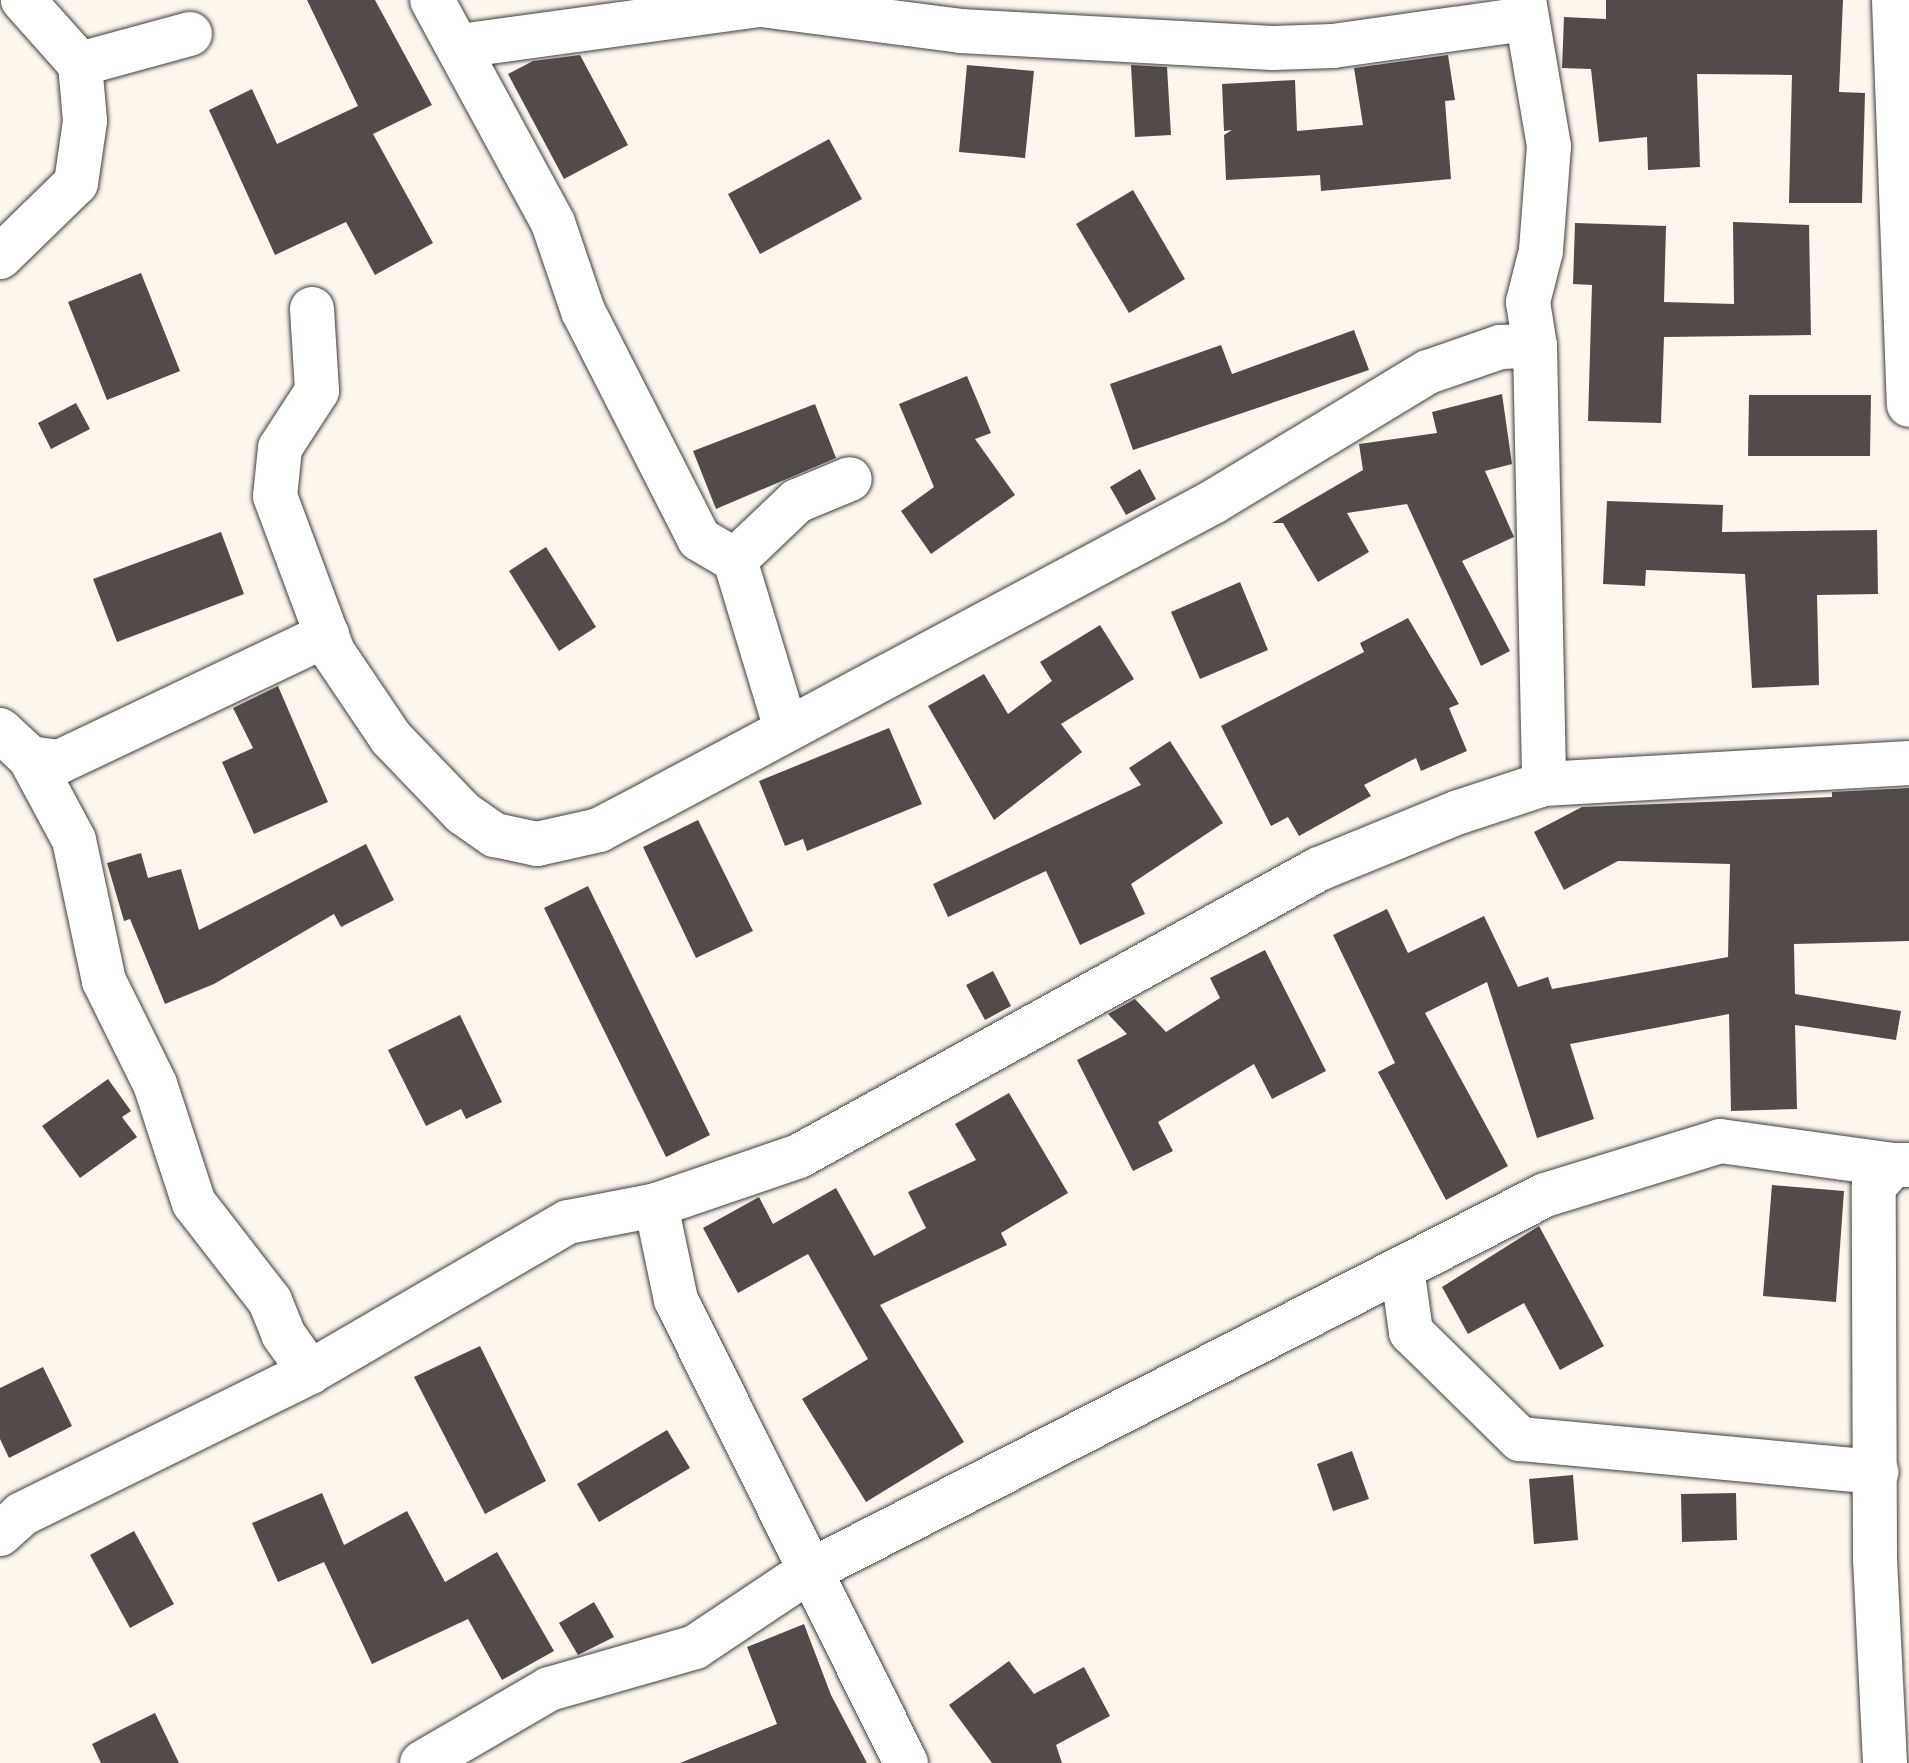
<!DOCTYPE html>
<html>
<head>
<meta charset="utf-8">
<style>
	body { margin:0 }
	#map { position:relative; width:1909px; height:1763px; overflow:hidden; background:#fdf6ec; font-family:Lora,serif }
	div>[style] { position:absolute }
	.building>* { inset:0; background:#534b49 }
	.roads { filter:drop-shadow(0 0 2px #3e3e3e) drop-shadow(0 0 2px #3e3e3e) }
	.minor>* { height:44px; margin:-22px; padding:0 22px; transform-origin:22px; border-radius:22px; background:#fff }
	span { translate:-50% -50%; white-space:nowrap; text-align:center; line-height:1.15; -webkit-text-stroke:8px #fff; paint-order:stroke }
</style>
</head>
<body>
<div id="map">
	<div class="building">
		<div style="clip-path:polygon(307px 0,375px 0,432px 105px,373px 134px,433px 243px,375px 275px,346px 222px,275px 255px,209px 110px,252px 89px,277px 144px,358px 106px)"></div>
		<div style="clip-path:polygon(1606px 0,1843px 0,1839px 92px,1865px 93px,1862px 203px,1789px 203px,1792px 75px,1697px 74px,1700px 167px,1648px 170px,1647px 137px,1599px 142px,1591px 69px,1562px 68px,1564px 17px,1606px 19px)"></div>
		<div style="clip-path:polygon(580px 55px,628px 145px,564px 179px,508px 74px,533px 61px)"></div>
		<div style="clip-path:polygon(1448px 55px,1455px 100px,1445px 101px,1451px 179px,1321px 191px,1320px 175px,1226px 180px,1224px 135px,1232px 130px,1224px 131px,1222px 84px,1295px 80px,1297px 131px,1363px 125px,1354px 68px)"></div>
		<div style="clip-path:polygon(967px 65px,1034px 71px,1025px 158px,959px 152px)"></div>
		<div style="clip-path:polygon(1131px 65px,1167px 67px,1171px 135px,1135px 137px)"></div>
		<div style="clip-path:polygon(829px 139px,862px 199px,760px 254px,728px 194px)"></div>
		<div style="clip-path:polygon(1133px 190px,1185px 279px,1129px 313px,1076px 224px)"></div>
		<div style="clip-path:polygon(1733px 222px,1809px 225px,1811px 335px,1664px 337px,1661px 423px,1588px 421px,1592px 285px,1573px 284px,1575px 223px,1666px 226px,1664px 302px,1734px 304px)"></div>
		<div style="clip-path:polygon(141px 273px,180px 371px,107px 400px,68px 302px)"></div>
		<div style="clip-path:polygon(1354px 330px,1369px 370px,1133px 450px,1110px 384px,1221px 345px,1232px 374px)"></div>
		<div style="clip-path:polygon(967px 376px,991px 433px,975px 439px,1015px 495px,931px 554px,901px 511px,934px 487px,899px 404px)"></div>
		<div style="clip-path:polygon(1502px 394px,1512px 464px,1485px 471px,1514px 537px,1462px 561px,1510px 651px,1481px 666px,1407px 504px,1347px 513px,1369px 552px,1318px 582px,1283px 523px,1272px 523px,1363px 470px,1359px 444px,1437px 433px,1432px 412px)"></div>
		<div style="clip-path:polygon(1749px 395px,1871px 395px,1870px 456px,1748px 456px)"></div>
		<div style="clip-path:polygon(76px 403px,90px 429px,51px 449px,38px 423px)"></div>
		<div style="clip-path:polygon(815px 404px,836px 458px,716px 509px,693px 451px)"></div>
		<div style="clip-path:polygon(1140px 469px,1156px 499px,1126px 515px,1110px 487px)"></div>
		<div style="clip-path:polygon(1607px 501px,1723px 505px,1722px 532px,1877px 530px,1878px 594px,1817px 595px,1819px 685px,1752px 688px,1745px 574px,1646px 570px,1645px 586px,1603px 584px)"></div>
		<div style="clip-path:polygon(221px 532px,244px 594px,117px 642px,93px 579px)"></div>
		<div style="clip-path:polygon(546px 547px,596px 627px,559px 651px,509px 571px)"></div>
		<div style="clip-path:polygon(1240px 582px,1268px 650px,1200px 679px,1171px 612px)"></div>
		<div style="clip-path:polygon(1408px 618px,1459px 704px,1449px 708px,1467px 751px,1421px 771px,1416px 758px,1364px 785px,1371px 796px,1299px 836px,1288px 817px,1271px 826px,1221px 726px,1364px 652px,1360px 643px)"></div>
		<div style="clip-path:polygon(1100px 625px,1134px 679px,1061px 724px,1082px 752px,994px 820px,928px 706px,984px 674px,1008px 714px,1052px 681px,1040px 662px)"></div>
		<div style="clip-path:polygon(278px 686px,328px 802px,254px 834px,222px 762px,253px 748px,233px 708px)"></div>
		<div style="clip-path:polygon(889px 728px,922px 804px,807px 851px,803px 839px,785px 846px,759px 781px)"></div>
		<div style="clip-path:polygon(1170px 741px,1223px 823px,1131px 884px,1145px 914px,1080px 945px,1046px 871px,948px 917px,933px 884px,1141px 785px,1129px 768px)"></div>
		<div style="clip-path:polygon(1909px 788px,1909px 941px,1794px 944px,1795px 994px,1901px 1011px,1896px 1040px,1795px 1025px,1797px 1109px,1731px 1111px,1729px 1014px,1570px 1044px,1594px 1119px,1537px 1138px,1487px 982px,1425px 1013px,1508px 1166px,1446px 1200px,1378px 1072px,1395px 1063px,1333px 935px,1387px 909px,1408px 953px,1484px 916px,1518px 987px,1548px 977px,1552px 989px,1728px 957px,1730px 864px,1618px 861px,1564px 890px,1534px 832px,1582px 807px,1832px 797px,1832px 792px)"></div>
		<div style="clip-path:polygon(698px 820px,753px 931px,696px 958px,643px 847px)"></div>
		<div style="clip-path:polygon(366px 844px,394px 900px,341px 927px,334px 914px,214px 984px,165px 1004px,130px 919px,124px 921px,107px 863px,141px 853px,148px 878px,181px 869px,199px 930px)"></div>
		<div style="clip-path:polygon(588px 886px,710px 1135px,666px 1157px,544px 908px)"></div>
		<div style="clip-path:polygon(1265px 950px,1326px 1071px,1272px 1099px,1254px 1064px,1158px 1122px,1173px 1151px,1133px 1171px,1077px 1060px,1127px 1034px,1108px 1014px,1135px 999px,1166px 1032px,1220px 998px,1210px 978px)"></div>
		<div style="clip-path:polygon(993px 971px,1011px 1006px,985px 1020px,966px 985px)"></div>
		<div style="clip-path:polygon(460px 1015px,502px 1102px,466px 1119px,461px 1109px,426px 1126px,388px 1050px)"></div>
		<div style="clip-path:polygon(108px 1079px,131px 1111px,122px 1117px,137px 1137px,80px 1178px,42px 1126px)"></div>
		<div style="clip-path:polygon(1009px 1093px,1068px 1193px,1001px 1233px,1007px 1245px,880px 1305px,964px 1442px,866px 1502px,802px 1399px,868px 1359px,808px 1254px,738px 1293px,703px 1228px,759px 1197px,773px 1224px,836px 1188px,874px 1256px,926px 1228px,908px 1192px,976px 1160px,955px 1124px)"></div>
		<div style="clip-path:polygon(1772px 1185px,1844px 1191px,1836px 1302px,1763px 1296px)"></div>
		<div style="clip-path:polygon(1539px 1226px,1604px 1346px,1560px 1370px,1524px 1303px,1468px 1334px,1442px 1287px)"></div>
		<div style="clip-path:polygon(480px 1346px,546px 1481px,485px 1514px,414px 1377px)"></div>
		<div style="clip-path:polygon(43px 1367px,72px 1426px,9px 1458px,0 1439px,0 1388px)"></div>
		<div style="clip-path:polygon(667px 1430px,690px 1468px,599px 1522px,577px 1484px)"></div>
		<div style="clip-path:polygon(1352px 1451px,1369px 1499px,1333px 1511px,1317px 1464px)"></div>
		<div style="clip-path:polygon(1573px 1475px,1578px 1540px,1534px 1544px,1529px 1479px)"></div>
		<div style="clip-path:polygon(322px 1493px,344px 1545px,407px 1511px,445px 1582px,497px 1552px,554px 1651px,502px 1680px,468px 1619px,372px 1664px,324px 1562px,278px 1582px,252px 1523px)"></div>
		<div style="clip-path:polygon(1736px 1493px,1737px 1540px,1682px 1542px,1681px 1494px)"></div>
		<div style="clip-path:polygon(134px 1531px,174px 1604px,130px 1628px,90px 1555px)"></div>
		<div style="clip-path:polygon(594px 1602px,614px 1637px,578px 1655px,559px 1623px)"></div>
		<div style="clip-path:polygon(804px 1624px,831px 1695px,867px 1763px,680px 1763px,777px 1724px,747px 1647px)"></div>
		<div style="clip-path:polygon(1009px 1661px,1034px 1694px,1084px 1667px,1110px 1716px,1056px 1745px,1062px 1763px,992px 1763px,949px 1705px)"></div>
		<div style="clip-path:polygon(155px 1713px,179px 1763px,101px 1763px,92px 1744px)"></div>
	</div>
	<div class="roads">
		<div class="minor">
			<div style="left:432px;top:0;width:254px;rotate:61.5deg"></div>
			<div style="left:553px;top:223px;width:93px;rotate:71.2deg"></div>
			<div style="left:583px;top:311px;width:256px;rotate:63deg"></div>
			<div style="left:699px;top:539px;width:42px;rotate:30.3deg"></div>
			<div style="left:735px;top:560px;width:173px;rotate:73.2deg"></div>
			<div style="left:1524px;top:0;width:148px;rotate:80.3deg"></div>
			<div style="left:1549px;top:146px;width:105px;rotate:94.4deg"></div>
			<div style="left:1541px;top:251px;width:53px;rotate:104.3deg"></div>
			<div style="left:1528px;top:302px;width:45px;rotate:81deg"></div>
			<div style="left:1535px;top:346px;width:438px;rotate:88.8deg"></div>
			<div style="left:1894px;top:0;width:405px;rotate:87.9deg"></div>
			<div style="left:460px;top:46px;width:304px;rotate:-7.8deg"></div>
			<div style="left:761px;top:5px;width:201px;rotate:7.4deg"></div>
			<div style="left:960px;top:31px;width:313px;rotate:3.1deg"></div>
			<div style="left:1273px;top:48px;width:60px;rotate:-1.9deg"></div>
			<div style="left:1333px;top:46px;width:193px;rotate:-8deg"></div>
			<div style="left:80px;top:64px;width:114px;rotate:-15.3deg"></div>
			<div style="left:0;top:257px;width:106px;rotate:-44.2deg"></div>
			<div style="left:76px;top:183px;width:63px;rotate:-81.7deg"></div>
			<div style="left:85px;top:121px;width:57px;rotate:-95deg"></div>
			<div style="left:80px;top:64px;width:86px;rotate:-131.7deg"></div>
			<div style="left:312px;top:309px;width:82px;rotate:86.5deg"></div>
			<div style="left:317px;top:391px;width:68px;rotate:123deg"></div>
			<div style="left:280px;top:448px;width:48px;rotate:95.9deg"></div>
			<div style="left:275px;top:496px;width:166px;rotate:69.6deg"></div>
			<div style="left:333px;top:652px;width:104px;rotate:56deg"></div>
			<div style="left:391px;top:738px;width:104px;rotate:46.2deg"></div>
			<div style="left:463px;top:813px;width:39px;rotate:35deg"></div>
			<div style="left:495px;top:835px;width:43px;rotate:12.1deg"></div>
			<div style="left:537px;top:844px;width:64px;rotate:-12.7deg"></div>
			<div style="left:599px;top:830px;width:64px;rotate:-27.8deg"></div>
			<div style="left:656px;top:800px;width:632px;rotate:-28.15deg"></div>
			<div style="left:1213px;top:502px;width:251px;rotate:-31.2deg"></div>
			<div style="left:1428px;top:372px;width:76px;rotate:-19.1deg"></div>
			<div style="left:1500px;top:347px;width:35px;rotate:-2deg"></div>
			<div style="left:735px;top:560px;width:86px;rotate:-43.6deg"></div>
			<div style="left:797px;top:501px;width:57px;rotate:-22.5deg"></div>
			<div style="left:0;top:730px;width:41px;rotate:43deg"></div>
			<div style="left:30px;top:758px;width:29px;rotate:8deg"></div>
			<div style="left:59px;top:762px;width:297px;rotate:-25.4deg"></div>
			<div style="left:30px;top:758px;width:93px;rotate:61.8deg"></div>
			<div style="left:74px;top:840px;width:144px;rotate:78deg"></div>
			<div style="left:104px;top:981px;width:115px;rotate:63.7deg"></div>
			<div style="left:155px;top:1084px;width:125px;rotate:71.9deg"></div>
			<div style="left:194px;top:1203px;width:124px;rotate:52.2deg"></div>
			<div style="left:270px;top:1301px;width:35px;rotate:68deg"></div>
			<div style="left:283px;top:1334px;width:47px;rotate:54.6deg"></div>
			<div style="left:656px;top:1205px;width:97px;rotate:78.1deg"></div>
			<div style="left:676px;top:1300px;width:517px;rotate:63.58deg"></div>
			<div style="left:1402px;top:1268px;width:65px;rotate:82deg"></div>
			<div style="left:1411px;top:1332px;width:153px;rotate:44.5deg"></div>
			<div style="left:1520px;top:1439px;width:358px;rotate:5.3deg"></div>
			<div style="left:0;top:1534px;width:30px;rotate:-42deg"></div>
			<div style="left:22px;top:1514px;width:321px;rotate:-26.2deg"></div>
			<div style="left:310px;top:1372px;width:298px;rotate:-30.2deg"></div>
			<div style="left:568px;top:1222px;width:90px;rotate:-10.9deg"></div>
			<div style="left:656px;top:1205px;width:151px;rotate:-18.9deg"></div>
			<div style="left:799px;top:1156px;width:594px;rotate:-28.9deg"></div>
			<div style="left:1319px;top:869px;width:151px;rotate:-22.2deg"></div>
			<div style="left:1459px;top:812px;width:89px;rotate:-18.2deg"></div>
			<div style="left:1544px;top:784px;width:366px;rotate:-3.3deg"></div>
			<div style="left:422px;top:1763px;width:147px;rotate:-30.2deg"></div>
			<div style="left:549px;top:1689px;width:152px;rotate:-16deg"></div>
			<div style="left:695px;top:1647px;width:133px;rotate:-33.7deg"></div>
			<div style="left:806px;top:1573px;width:830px;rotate:-27.09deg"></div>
			<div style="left:1545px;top:1195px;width:183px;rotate:-17.1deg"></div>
			<div style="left:1720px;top:1141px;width:175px;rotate:7.9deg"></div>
			<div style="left:1885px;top:1763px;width:203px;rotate:-92.8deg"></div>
			<div style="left:1875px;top:1560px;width:374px;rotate:-90.2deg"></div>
			<div style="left:1874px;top:1186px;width:28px;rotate:-48deg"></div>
			<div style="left:1893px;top:1165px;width:16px"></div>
		</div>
	</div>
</div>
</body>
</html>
